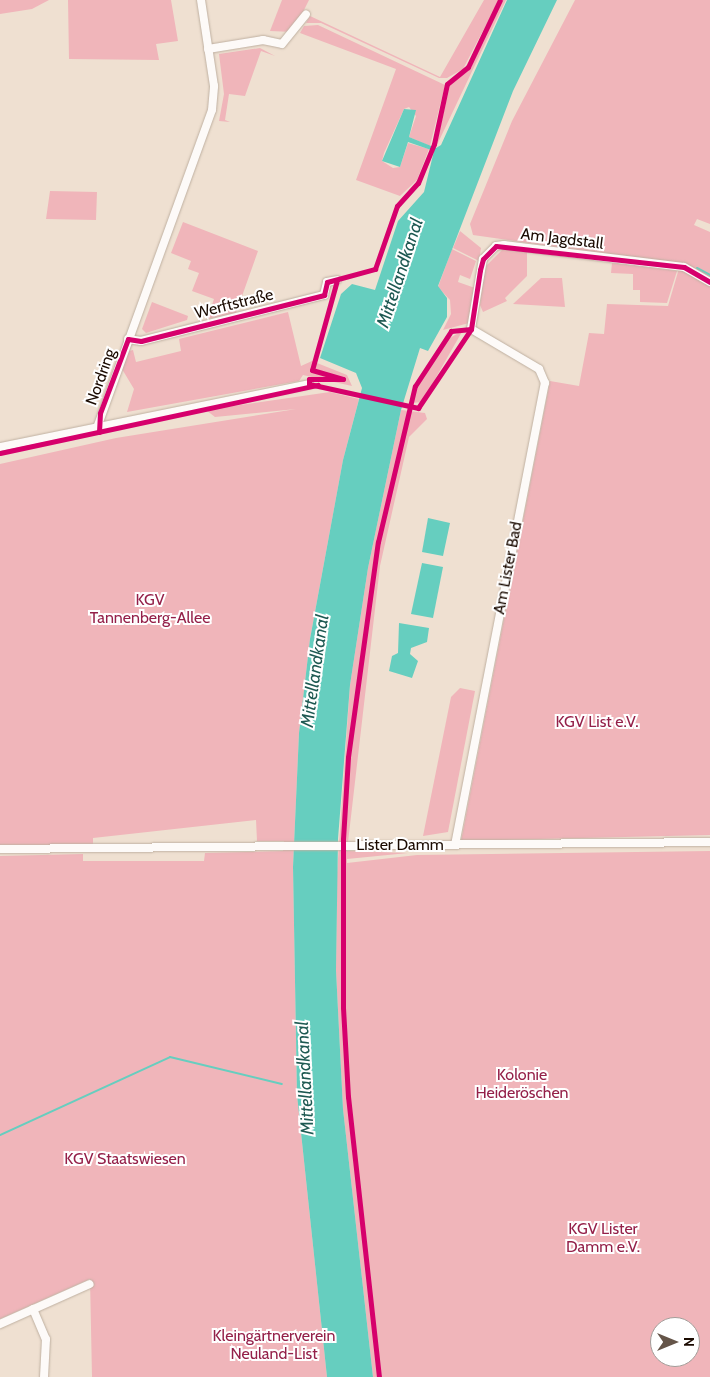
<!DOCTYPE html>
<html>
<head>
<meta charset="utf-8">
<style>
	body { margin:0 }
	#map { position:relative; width:710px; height:1377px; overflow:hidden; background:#efe0d1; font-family:Cabin,sans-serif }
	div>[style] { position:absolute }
	.green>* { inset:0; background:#f0b5ba }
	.water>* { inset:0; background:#66cebf }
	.stream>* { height:2px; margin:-1px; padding:0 1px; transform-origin:1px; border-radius:1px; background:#66cebf }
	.roads { filter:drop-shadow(0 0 1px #bfb0a1) drop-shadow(0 0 1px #bfb0a1) }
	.street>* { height:8px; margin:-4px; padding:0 4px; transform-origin:4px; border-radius:4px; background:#fdfaf8 }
	.cycleway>* { height:5px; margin:-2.5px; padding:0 2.5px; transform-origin:2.5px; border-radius:2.5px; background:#d6006c }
	span { translate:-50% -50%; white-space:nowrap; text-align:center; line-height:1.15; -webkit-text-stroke:4px #fff; paint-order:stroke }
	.street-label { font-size:16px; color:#1a0a00 }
	.park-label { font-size:16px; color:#942049 }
	.water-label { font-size:18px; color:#1e5952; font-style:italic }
	.north { position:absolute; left:650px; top:1317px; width:50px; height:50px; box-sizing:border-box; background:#fff; border:1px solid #a39d99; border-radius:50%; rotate:90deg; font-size:14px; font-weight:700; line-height:20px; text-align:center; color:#1a0a00 }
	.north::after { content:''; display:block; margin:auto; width:18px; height:22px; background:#655549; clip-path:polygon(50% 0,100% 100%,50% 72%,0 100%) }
</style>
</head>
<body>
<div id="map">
	<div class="green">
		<div style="clip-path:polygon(0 0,49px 0,32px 9px,0 14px)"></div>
		<div style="clip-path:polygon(68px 0,171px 0,178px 41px,156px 44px,159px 60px,69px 59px)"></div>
		<div style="clip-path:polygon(282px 0,309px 0,293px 32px,270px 31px)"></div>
		<div style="clip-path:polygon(484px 0,499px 0,463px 69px,447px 78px,439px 78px,321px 23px,306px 23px,310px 16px,440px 77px)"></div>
		<div style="clip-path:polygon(502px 0,506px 0,436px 147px,450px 85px,470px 69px)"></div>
		<div style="clip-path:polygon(575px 0,710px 0,710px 224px,697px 219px,694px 225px,710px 232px,710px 835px,461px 841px,550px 381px,579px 386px,589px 333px,604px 334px,607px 304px,668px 306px,680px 265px,473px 235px,470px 224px,512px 121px)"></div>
		<div style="clip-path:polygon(318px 25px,445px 85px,430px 146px,409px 137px,416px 116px,409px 107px,404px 109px,384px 153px,382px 161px,393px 168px,400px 167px,408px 143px,429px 149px,417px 180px,400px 196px,356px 180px,396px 69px,300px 33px,304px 26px)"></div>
		<div style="clip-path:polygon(260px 48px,275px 56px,261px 51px,245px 96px,229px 94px,225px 120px,230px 122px,219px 121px,224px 94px,219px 54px)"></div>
		<div style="clip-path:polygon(50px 191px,97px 192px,96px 220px,46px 219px)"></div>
		<div style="clip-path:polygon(183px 222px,258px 251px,236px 313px,207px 319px,214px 299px,192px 291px,199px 273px,188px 269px,191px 261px,171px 253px)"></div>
		<div style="clip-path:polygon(460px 231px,481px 248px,479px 261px,453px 248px)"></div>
		<div style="clip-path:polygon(452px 249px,476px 261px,470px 279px,460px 275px,458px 282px,475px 288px,469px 323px,443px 330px,451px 314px,450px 300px,438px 287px)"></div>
		<div style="clip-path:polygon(503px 249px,527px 252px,527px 276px,505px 298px,507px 301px,483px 312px,480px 305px,485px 267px)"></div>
		<div style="clip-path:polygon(612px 263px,677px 271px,667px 303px,640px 302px,640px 290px,633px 290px,633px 274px,611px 273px)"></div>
		<div style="clip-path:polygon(541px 278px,562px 278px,565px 307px,513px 304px)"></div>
		<div style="clip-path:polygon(152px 302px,188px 316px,187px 320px,146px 333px,142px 329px)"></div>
		<div style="clip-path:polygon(288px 312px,301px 366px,312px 361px,347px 375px,352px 386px,303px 375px,299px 381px,127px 412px,134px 389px,122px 369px,129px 351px,133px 350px,136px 362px,181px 351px,179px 339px)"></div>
		<div style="clip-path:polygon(463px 330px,422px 402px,412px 403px,420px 378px,447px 340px)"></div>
		<div style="clip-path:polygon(330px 392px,359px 399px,343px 460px,310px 639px,299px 733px,293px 867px,297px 1095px,327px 1377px,92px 1377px,90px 1279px,0 1319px,0 856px,83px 854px,83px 861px,204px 861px,205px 853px,283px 851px,284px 841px,257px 841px,256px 820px,93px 838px,93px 846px,0 846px,0 464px,116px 438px,296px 409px,215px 417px,206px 410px)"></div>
		<div style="clip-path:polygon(evenodd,401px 410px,425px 413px,427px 419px,409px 437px,380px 566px,347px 851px,408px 853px,347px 859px,347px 863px,417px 855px,710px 851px,710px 1377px,373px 1377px,343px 1109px,336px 970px,337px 873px,350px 685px,368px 568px,401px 410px,660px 1327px,690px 1327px,690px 1357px,660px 1357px,660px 1327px)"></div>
		<div style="clip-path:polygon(460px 688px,475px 691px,448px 832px,423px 836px,451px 697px)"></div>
	</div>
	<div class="water">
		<div style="clip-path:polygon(507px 0,557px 0,513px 91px,438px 286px,447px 298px,447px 317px,428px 351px,420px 348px,401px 410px,368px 568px,350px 685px,338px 839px,336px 970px,343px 1109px,373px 1377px,327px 1377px,297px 1095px,293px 867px,299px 733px,310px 639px,343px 460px,362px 388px,356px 373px,320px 358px,341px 294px,352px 284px,375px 290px,398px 221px,424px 192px,434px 151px,408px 142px,400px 167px,382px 161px,404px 109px,416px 110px,409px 137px,436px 148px,441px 145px)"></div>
		<div style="clip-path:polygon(428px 518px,450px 523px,443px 556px,422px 552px)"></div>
		<div style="clip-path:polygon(422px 563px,443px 567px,433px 618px,411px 614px)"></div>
		<div style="clip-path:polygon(399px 623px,429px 628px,427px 642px,411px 648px,410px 654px,418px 661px,412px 678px,389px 671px,392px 656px,398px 653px)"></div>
	</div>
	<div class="stream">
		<div style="left:697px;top:268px;width:15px;rotate:28deg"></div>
		<div style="left:0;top:1135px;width:187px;rotate:-24.6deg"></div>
		<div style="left:170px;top:1057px;width:115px;rotate:13.6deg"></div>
	</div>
	<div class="roads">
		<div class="street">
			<div style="left:208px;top:49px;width:56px;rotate:-9.3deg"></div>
			<div style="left:263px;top:40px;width:19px;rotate:12deg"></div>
			<div style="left:282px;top:44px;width:38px;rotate:-51deg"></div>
			<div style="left:128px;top:339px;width:13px;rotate:9deg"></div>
			<div style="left:141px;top:341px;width:189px;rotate:-14.1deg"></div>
			<div style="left:324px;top:295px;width:13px;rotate:-77deg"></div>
			<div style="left:327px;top:282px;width:10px;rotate:-11deg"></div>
			<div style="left:98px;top:425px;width:335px;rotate:-70.1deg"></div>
			<div style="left:212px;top:110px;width:24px;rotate:-85deg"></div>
			<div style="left:214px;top:86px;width:87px;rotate:-98.6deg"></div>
			<div style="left:0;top:447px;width:315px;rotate:-11.5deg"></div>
			<div style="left:455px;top:845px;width:471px;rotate:-79deg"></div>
			<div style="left:545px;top:383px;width:15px;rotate:-113deg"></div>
			<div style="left:539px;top:369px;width:79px;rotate:-149.5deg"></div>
			<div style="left:471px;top:329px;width:71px;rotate:-80.3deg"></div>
			<div style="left:483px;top:259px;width:18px;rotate:-45deg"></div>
			<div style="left:496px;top:246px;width:8px;rotate:-7deg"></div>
			<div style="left:504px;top:245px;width:181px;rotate:7deg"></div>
			<div style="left:684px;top:267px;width:30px;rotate:30deg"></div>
			<div style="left:0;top:849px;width:710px;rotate:-0.56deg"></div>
			<div style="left:33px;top:1309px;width:33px;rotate:67deg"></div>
			<div style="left:46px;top:1339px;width:38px;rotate:93deg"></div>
			<div style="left:0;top:1324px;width:98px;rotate:-24deg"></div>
		</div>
	</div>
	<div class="cycleway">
		<div style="left:337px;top:280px;width:93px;rotate:105.5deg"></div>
		<div style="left:312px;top:370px;width:32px;rotate:16deg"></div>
		<div style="left:343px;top:379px;width:34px;rotate:180deg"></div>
		<div style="left:309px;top:379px;width:5px;rotate:90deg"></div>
		<div style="left:309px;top:384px;width:112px;rotate:12.4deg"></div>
		<div style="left:418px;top:408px;width:95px;rotate:-56.1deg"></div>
		<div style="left:471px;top:329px;width:60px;rotate:-81.3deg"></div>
		<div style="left:480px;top:270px;width:11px;rotate:-75deg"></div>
		<div style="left:483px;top:259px;width:18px;rotate:-45deg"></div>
		<div style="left:496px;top:246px;width:189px;rotate:6.4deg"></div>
		<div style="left:684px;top:267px;width:30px;rotate:30deg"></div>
		<div style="left:99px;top:432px;width:19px;rotate:-87deg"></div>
		<div style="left:100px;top:413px;width:79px;rotate:-69.3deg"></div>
		<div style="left:128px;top:339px;width:13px;rotate:9deg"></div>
		<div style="left:141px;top:341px;width:189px;rotate:-14.1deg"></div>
		<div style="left:324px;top:295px;width:13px;rotate:-77deg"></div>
		<div style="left:327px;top:282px;width:50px;rotate:-15.2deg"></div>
		<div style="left:375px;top:269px;width:67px;rotate:-70.8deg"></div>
		<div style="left:397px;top:206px;width:31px;rotate:-48deg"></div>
		<div style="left:418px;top:183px;width:42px;rotate:-67.7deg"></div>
		<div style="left:434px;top:144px;width:61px;rotate:-77.8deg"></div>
		<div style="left:447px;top:84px;width:27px;rotate:-39deg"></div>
		<div style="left:468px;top:67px;width:74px;rotate:-64.5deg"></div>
		<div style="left:0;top:453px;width:325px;rotate:-12.1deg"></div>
		<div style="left:379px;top:1377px;width:282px;rotate:-96.3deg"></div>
		<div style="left:348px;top:1097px;width:90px;rotate:-93.2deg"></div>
		<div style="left:343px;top:1007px;width:168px;rotate:-90deg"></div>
		<div style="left:343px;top:839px;width:82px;rotate:-86.5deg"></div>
		<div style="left:348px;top:757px;width:217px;rotate:-82.1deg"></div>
		<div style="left:378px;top:542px;width:160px;rotate:-76.7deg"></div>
		<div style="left:415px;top:386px;width:66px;rotate:-56.8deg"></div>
		<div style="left:451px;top:331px;width:20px;rotate:-6deg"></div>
	</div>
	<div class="street-label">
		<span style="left:562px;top:239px;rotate:7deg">Am Jagdstall</span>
		<span style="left:234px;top:304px;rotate:-14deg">Werftstraße</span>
		<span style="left:101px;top:377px;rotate:-70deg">Nordring</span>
		<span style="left:508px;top:568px;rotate:-79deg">Am Lister Bad</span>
		<span style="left:400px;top:845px">Lister Damm</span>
	</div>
	<div class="park-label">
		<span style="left:150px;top:609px">KGV<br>Tannenberg-Allee</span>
		<span style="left:597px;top:722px">KGV List e.V.</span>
		<span style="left:522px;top:1084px">Kolonie<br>Heideröschen</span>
		<span style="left:125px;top:1159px">KGV Staatswiesen</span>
		<span style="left:603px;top:1238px">KGV Lister<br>Damm e.V.</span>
		<span style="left:274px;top:1345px">Kleingärtnerverein<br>Neuland-List</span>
	</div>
	<div class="water-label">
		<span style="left:400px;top:273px;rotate:-72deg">Mittellandkanal</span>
		<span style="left:315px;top:671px;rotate:-82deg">Mittellandkanal</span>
		<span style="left:305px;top:1078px;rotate:-93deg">Mittellandkanal</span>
	</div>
	<div class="north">N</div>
</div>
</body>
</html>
